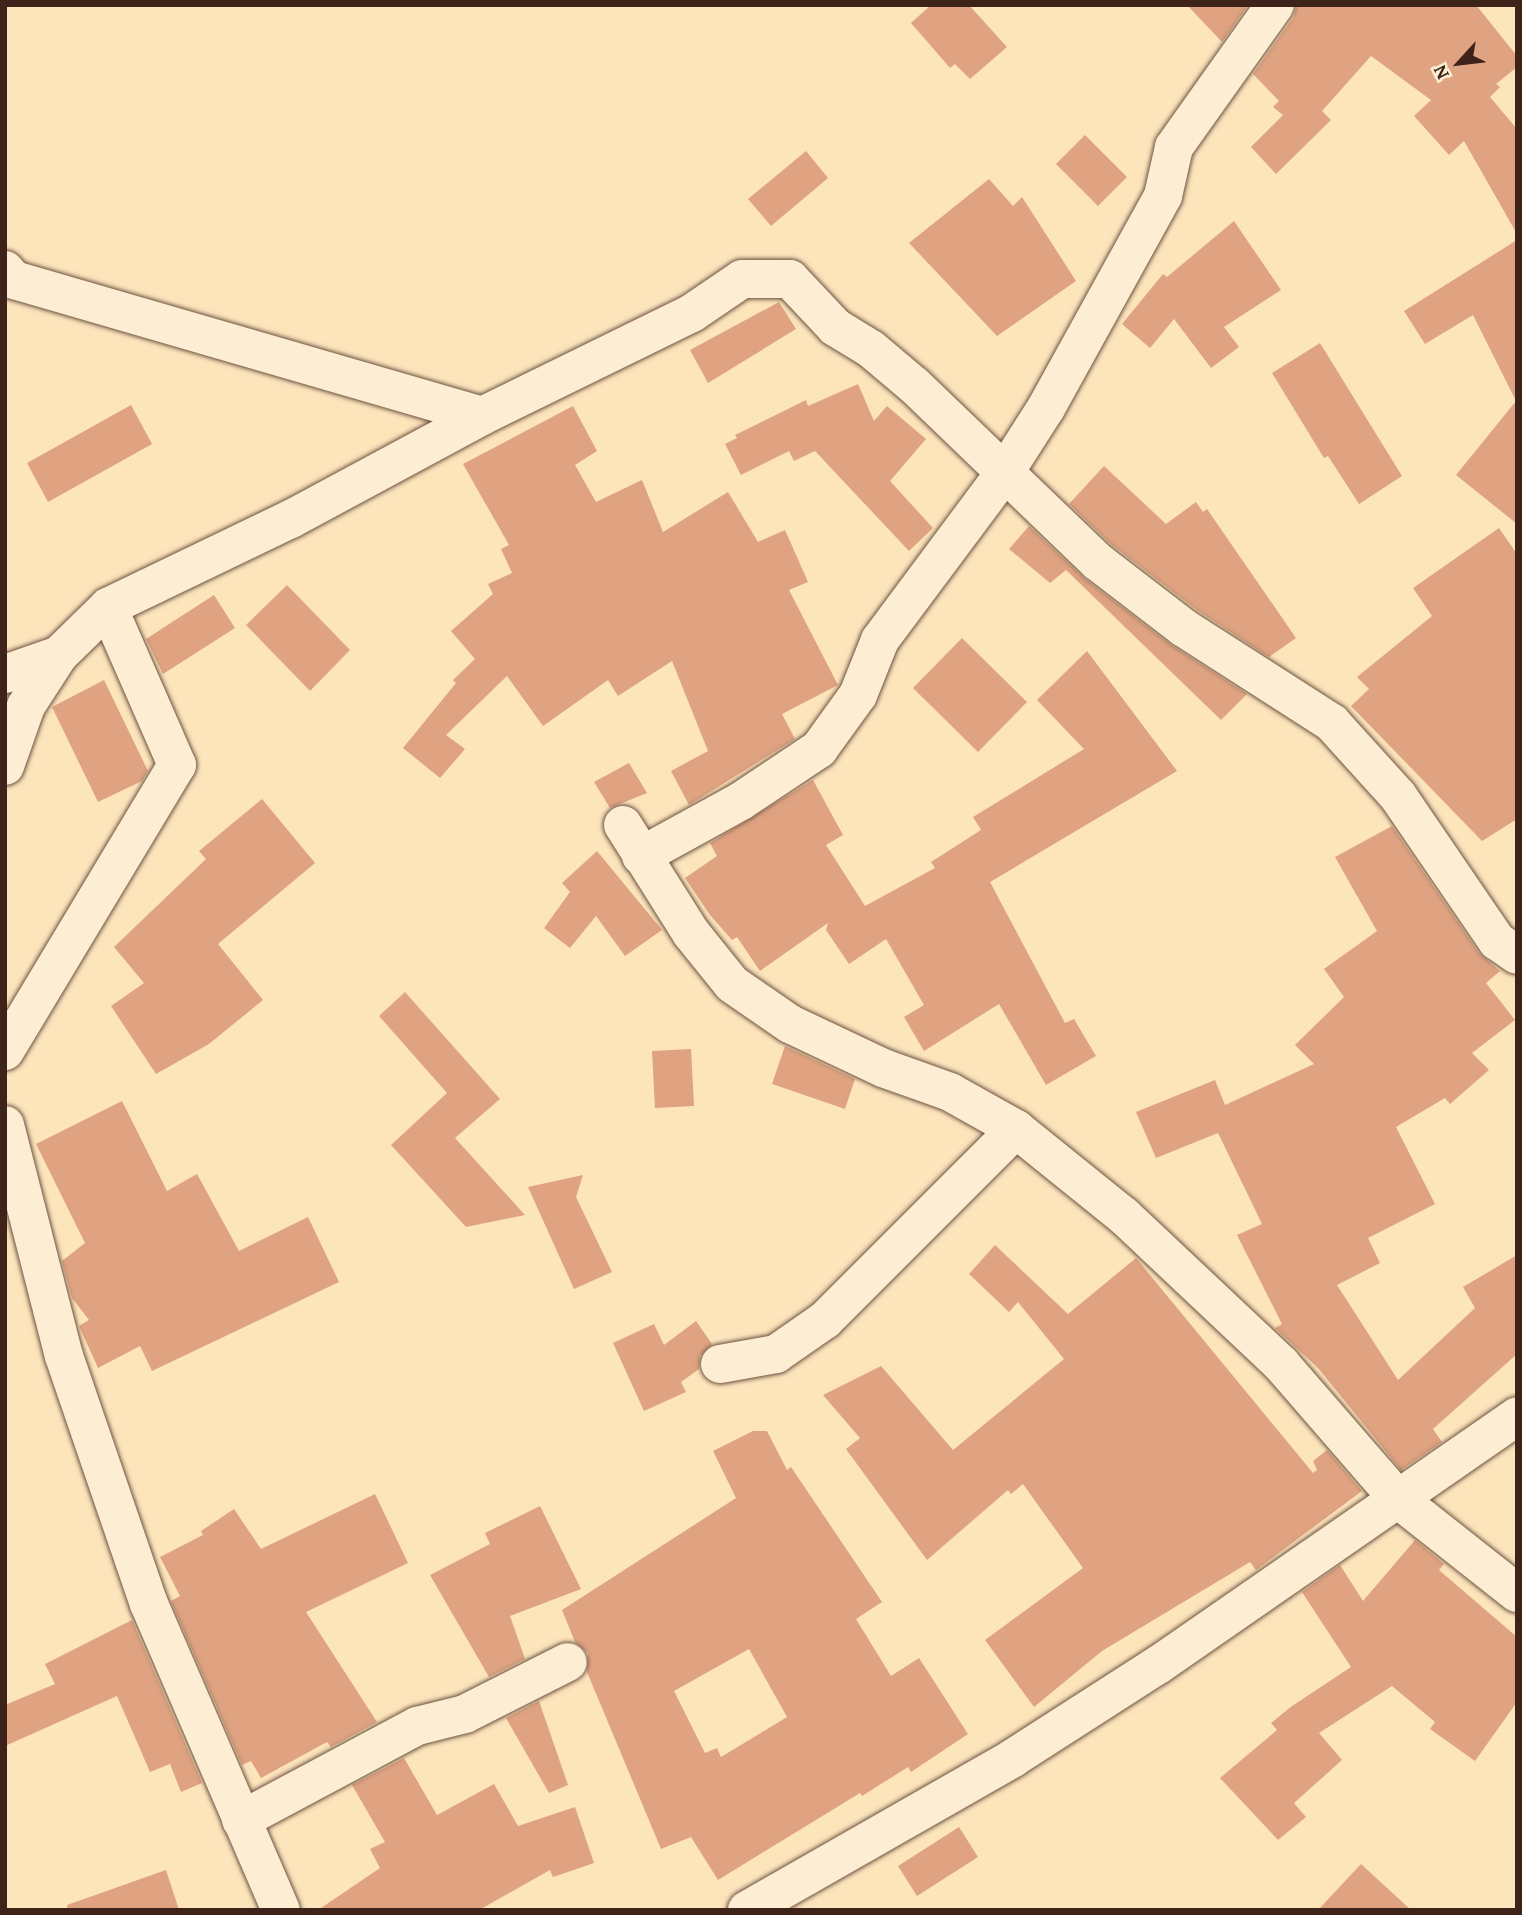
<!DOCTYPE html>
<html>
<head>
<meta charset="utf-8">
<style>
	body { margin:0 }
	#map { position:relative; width:1522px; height:1915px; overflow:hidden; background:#fce4bb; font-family:"Gentium Book Plus",serif }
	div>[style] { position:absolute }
	.building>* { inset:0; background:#e0a382 }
	.roads { filter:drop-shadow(0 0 2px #6d5342) drop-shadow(0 0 2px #6d5342) }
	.street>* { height:38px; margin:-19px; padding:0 19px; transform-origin:19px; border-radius:19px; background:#fdedd3 }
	span { translate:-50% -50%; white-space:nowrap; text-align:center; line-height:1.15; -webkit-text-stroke:5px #fdedd3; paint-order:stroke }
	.frame { position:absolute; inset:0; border:7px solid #3d231a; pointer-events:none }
	.north { position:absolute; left:1424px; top:28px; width:70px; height:70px; -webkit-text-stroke:5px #fdedd3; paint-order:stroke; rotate:243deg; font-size:19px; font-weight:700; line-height:28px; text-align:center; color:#3d231a }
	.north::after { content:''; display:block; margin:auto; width:24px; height:32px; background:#3d231a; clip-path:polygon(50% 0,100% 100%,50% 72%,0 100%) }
</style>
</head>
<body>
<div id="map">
	<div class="building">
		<div style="clip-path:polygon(931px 5px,969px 5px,1007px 47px,970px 79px,955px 64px,950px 68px,911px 23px)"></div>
		<div style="clip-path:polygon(1187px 5px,1248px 5px,1222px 42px)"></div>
		<div style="clip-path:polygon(1297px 5px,1476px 5px,1517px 56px,1517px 67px,1496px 84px,1500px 87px,1490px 97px,1517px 129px,1517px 234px,1464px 141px,1449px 155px,1414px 116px,1431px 100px,1371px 56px,1322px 111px,1331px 120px,1276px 174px,1251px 147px,1283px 115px,1273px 107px,1279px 101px,1253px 74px,1293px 18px)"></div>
		<div style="clip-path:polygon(1085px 135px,1127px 177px,1098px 206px,1056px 164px)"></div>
		<div style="clip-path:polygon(806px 151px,828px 178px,771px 226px,748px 199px)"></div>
		<div style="clip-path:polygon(989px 179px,1013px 206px,1022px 197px,1076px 281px,997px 336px,909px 243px)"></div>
		<div style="clip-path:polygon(1234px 221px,1281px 290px,1224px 327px,1239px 347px,1211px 368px,1174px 319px,1150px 348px,1122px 324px,1163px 274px,1167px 277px)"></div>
		<div style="clip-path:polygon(1517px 240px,1517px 524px,1456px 475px,1516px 401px,1473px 315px,1425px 344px,1404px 311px)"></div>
		<div style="clip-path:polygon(779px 302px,796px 329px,708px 383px,690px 350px)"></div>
		<div style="clip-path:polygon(1320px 343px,1402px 476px,1359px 504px,1328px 456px,1324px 458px,1272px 373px)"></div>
		<div style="clip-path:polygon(858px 384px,874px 421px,887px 406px,926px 439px,890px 481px,933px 528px,909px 551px,815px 451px,794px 461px,789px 451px,741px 475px,725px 444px,737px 438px,735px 435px,806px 400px,808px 406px)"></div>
		<div style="clip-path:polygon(131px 405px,152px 444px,48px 502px,27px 463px)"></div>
		<div style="clip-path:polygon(573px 406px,597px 451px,575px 465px,596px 502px,642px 480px,663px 532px,728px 492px,758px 542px,785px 530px,808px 582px,789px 590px,838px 685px,782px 714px,795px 739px,689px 805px,671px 771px,708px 751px,672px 661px,618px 696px,608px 680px,543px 726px,507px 676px,446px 735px,465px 749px,440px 778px,403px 748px,456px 683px,453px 680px,475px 659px,451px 631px,493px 594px,488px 584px,512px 573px,501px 549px,509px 545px,463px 464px)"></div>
		<div style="clip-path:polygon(1104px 466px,1166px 524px,1196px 502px,1203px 512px,1207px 509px,1296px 638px,1269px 657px,1197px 610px,1112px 545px,1069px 504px)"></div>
		<div style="clip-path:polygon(1029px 526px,1085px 579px,1171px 645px,1247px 694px,1221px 720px,1066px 570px,1050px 583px,1009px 549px)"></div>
		<div style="clip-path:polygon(1499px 528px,1517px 554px,1517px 819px,1482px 841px,1351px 706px,1369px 689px,1357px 677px,1432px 616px,1413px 588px)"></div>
		<div style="clip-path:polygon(287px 585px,350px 650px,310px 691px,246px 625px)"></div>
		<div style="clip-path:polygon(214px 595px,235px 628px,163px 674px,146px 639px)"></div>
		<div style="clip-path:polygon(962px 638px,1027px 702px,978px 752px,913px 688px)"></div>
		<div style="clip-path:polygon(1087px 651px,1177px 771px,990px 882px,1065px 1023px,1074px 1019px,1096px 1056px,1046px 1085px,999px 1004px,924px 1051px,904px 1017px,924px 1005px,886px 939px,849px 964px,826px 930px,828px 923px,760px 971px,737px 937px,732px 940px,710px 915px,685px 878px,717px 856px,710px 843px,813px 780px,843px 835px,826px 845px,865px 906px,935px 868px,931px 862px,981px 830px,973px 817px,1084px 749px,1037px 700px)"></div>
		<div style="clip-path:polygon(104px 680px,148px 771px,142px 781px,98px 802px,52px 707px)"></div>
		<div style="clip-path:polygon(629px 763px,647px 793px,610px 808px,594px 782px)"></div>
		<div style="clip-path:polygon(262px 799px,315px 863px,218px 944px,263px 1000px,209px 1044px,156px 1074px,111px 1006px,144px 983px,114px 947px,206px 859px,199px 851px)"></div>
		<div style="clip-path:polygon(1392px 826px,1479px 953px,1500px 971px,1486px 983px,1515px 1020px,1472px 1053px,1489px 1070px,1450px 1104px,1445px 1098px,1396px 1127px,1435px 1204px,1368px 1238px,1380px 1263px,1337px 1285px,1398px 1380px,1475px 1308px,1463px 1287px,1517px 1255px,1517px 1354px,1433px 1429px,1442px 1442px,1401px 1470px,1318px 1368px,1275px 1328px,1282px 1324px,1237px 1235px,1262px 1224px,1218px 1133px,1156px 1158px,1136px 1112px,1215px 1080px,1225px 1105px,1314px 1064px,1295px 1045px,1344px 997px,1324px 969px,1377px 931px,1335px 857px)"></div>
		<div style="clip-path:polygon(597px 851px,662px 930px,625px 956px,596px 916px,570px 948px,544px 928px,570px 892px,562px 883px)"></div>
		<div style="clip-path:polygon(405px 992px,500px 1099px,455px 1138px,525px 1215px,466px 1227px,391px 1145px,447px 1093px,379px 1016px)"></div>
		<div style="clip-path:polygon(785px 1046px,855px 1079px,845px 1109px,772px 1084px)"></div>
		<div style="clip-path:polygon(691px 1049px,694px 1106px,655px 1108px,652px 1051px)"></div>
		<div style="clip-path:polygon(122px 1101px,167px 1191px,197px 1174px,239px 1251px,308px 1217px,339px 1282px,152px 1371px,140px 1346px,98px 1368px,79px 1326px,89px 1320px,72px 1298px,62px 1261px,85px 1243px,36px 1144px)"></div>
		<div style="clip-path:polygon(583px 1175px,576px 1197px,612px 1272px,574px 1289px,528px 1187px)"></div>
		<div style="clip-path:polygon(995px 1245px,1068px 1314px,1136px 1258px,1313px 1473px,1317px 1470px,1313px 1461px,1327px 1450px,1362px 1491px,1256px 1570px,1250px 1562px,1102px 1651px,1034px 1707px,985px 1640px,1083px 1568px,1023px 1484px,1011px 1494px,1008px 1490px,927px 1560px,846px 1449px,860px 1438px,823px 1395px,881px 1366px,953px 1450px,1064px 1359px,1018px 1302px,1009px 1312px,969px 1274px)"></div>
		<div style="clip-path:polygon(696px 1321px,712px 1344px,700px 1356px,699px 1369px,681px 1382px,686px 1392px,644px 1411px,613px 1343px,654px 1324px,664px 1345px)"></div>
		<div style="clip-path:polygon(evenodd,753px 1431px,767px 1431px,787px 1470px,791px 1467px,882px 1602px,856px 1619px,891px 1676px,919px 1658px,968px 1734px,911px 1772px,908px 1767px,862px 1796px,860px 1793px,718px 1880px,691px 1837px,661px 1849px,587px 1672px,588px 1653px,575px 1642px,562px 1610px,736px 1498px,713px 1451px,753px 1431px,749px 1649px,787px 1717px,721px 1757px,717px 1748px,705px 1753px,674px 1691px,749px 1649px)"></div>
		<div style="clip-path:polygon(375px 1494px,408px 1563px,306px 1612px,377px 1722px,331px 1747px,327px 1742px,261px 1778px,251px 1761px,242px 1765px,171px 1601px,180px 1596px,160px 1557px,203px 1535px,201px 1531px,234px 1509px,261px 1549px)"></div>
		<div style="clip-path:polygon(540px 1506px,581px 1589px,510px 1616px,525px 1659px,489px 1677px,430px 1575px,490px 1544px,485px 1533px)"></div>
		<div style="clip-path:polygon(1415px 1540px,1444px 1564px,1439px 1570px,1517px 1637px,1517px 1702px,1475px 1761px,1430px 1729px,1435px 1722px,1392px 1686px,1319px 1733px,1342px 1760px,1294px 1803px,1306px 1817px,1278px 1840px,1220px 1778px,1277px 1730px,1271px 1723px,1292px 1706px,1351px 1667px,1302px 1592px,1340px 1565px,1363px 1601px)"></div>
		<div style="clip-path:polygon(132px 1620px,202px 1783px,181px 1792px,170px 1764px,150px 1772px,117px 1696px,5px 1746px,5px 1705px,55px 1684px,45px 1664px)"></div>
		<div style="clip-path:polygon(539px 1701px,568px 1785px,549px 1793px,506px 1718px)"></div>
		<div style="clip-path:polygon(404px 1758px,437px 1815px,494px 1784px,518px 1826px,575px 1807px,594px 1863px,553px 1877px,550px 1870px,479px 1910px,318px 1910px,380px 1868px,370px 1849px,385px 1842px,352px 1785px)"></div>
		<div style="clip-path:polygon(959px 1827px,978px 1857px,917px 1896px,898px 1866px)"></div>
		<div style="clip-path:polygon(1361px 1864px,1411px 1910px,1318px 1910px)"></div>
		<div style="clip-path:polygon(166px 1870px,179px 1910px,68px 1910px,67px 1905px)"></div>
	</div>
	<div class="roads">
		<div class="street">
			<div style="left:5px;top:270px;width:13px;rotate:48deg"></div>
			<div style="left:14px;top:280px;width:487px;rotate:16.2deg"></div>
			<div style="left:5px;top:674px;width:57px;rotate:-19.4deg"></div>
			<div style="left:59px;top:655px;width:69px;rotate:-44.4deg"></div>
			<div style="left:108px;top:607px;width:203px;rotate:-25.7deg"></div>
			<div style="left:291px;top:519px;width:217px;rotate:-28.3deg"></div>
			<div style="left:482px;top:416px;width:234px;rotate:-26.1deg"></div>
			<div style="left:692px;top:313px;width:60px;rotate:-34.2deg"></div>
			<div style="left:742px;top:279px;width:48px"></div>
			<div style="left:790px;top:279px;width:66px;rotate:46.8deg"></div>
			<div style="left:835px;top:327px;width:42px;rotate:31.4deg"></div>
			<div style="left:871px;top:349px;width:57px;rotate:40.1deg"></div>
			<div style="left:915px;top:386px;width:254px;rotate:43.9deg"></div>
			<div style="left:1098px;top:562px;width:108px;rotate:37.5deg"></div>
			<div style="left:1184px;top:628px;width:176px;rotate:32.7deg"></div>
			<div style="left:1332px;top:723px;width:98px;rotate:47.9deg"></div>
			<div style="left:1398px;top:796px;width:176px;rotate:55.7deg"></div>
			<div style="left:1497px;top:941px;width:24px;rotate:35deg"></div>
			<div style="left:5px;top:766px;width:64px;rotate:-70.7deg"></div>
			<div style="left:26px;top:706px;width:61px;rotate:-57.1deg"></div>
			<div style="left:623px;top:825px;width:128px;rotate:57.8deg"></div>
			<div style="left:691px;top:933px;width:65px;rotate:51.2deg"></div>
			<div style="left:732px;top:984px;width:70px;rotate:34.6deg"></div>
			<div style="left:790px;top:1024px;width:103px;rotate:25.3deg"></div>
			<div style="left:883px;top:1068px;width:71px;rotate:19.7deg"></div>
			<div style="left:950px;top:1092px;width:76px;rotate:29.3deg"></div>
			<div style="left:1016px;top:1129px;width:139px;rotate:38.9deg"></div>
			<div style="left:1124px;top:1216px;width:216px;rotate:43.3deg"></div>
			<div style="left:1281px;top:1364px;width:179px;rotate:49.1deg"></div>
			<div style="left:1398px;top:1499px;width:152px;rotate:38.3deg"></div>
			<div style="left:641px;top:856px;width:114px;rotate:-28.8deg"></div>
			<div style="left:741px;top:801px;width:94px;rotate:-33.7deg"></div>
			<div style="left:819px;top:749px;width:67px;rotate:-54.2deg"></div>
			<div style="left:858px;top:695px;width:59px;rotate:-68.2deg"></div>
			<div style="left:880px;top:640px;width:209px;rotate:-53.3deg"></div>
			<div style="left:1005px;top:472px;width:76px;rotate:-57.4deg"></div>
			<div style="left:1046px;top:408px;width:242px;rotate:-61.1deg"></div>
			<div style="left:1163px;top:196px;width:50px;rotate:-77.3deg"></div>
			<div style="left:1174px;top:147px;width:174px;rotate:-54.6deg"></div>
			<div style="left:5px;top:1051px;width:334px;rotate:-59deg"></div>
			<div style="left:177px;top:765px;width:172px;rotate:-113.6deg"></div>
			<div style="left:5px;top:1125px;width:238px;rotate:75.7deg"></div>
			<div style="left:64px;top:1356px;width:262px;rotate:71.1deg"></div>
			<div style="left:149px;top:1604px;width:333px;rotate:66.7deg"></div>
			<div style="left:720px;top:1364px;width:57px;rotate:-10.1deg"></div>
			<div style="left:776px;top:1354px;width:60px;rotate:-34.8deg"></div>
			<div style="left:825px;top:1320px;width:270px;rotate:-45deg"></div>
			<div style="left:241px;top:1820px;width:200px;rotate:-28.1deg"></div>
			<div style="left:417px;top:1726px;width:49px;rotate:-14deg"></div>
			<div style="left:465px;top:1714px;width:115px;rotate:-26.8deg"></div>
			<div style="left:747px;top:1910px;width:306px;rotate:-29.7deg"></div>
			<div style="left:1013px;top:1758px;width:172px;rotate:-32.7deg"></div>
			<div style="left:1158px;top:1665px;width:437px;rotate:-34.7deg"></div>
		</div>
	</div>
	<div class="frame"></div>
	<div class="north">N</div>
</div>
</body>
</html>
